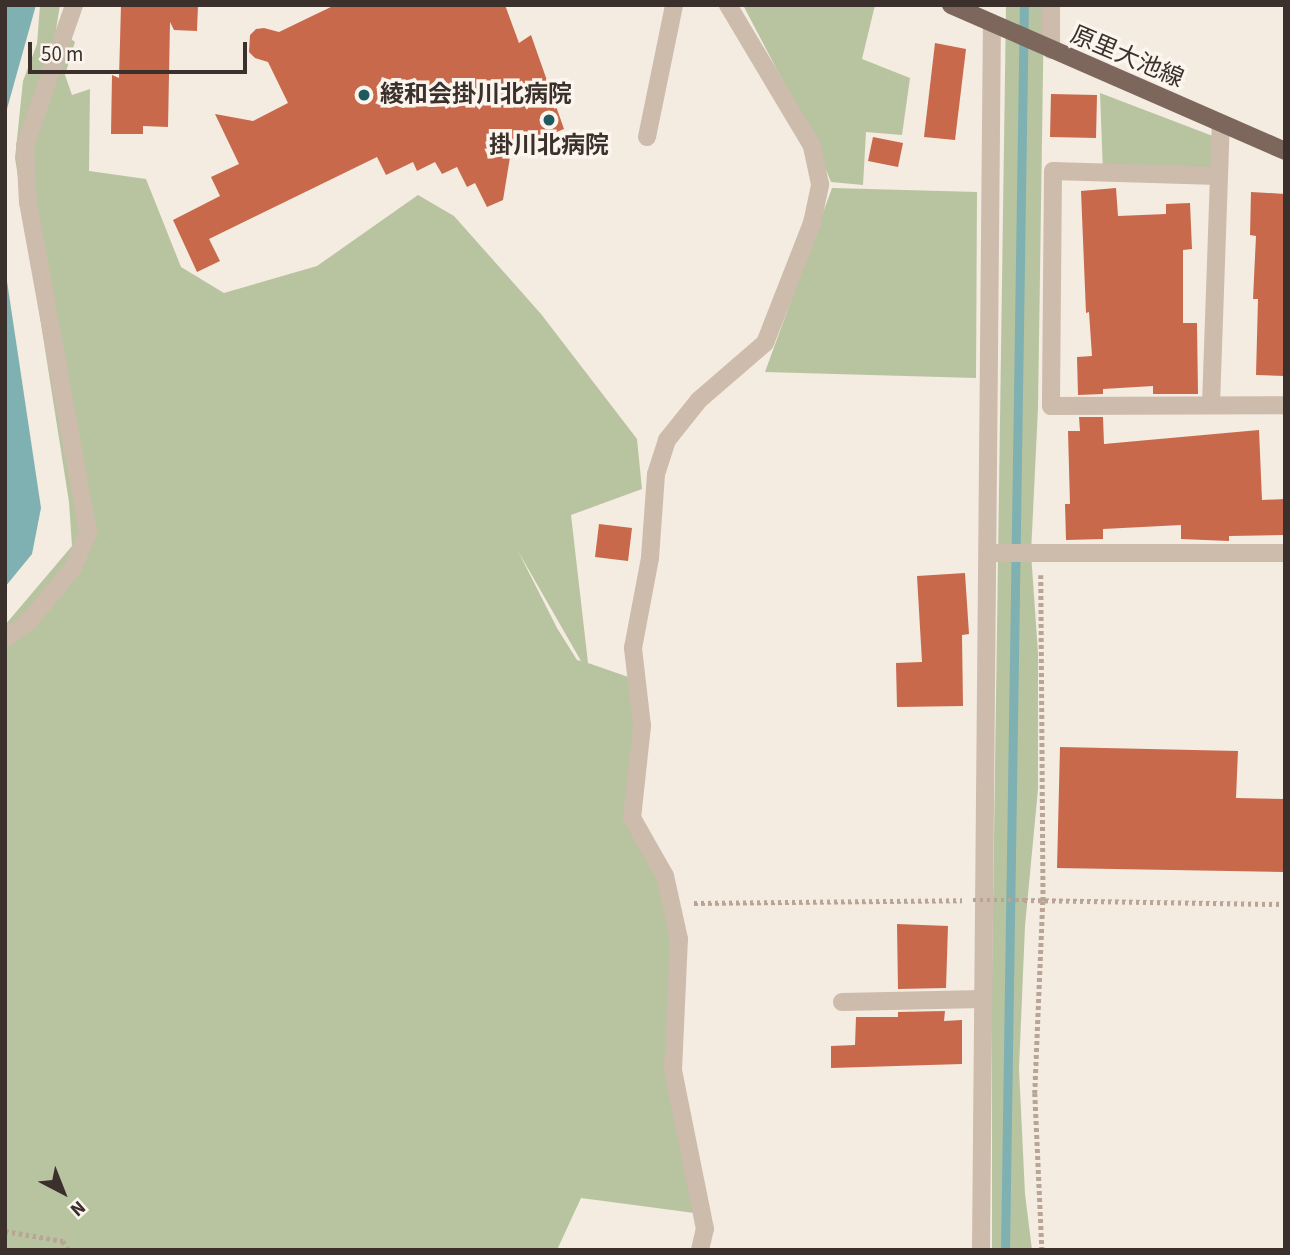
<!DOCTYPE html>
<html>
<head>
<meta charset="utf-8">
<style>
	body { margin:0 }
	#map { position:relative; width:1290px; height:1255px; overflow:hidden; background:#f4ebe1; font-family:"Source Sans 3","Noto Sans JP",sans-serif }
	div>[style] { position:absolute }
	.green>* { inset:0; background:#b8c4a0 }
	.water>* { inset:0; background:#7fb0b2 }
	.stream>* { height:9px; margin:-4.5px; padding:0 4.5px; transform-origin:4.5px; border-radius:4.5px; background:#7fb0b2 }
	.building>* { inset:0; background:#c8694b }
	.path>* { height:4.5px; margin-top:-2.25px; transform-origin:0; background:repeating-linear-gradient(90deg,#b9a596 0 3.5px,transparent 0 7px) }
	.minor>* { height:18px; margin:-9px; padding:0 9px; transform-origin:9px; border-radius:9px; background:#cdbbac }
	.major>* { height:18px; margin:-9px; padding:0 9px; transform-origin:9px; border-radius:9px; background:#7d675c }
	.path-bridge>* { height:4.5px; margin-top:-2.25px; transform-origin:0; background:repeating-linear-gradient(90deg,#b9a596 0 3.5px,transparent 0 7px) }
	.dots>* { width:19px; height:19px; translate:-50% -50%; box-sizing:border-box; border:4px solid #fbf5ee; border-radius:50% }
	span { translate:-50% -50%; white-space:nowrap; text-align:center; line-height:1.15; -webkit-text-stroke:7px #fbf5ee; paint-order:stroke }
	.street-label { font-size:24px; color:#3b302b }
	.poi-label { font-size:24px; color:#3b302b; font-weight:700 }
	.left { translate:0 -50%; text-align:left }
	.frame { position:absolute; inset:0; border:7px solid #3b302b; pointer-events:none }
	.north { position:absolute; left:28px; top:1157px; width:70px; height:70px; -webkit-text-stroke:5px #fbf5ee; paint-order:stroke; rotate:138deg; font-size:19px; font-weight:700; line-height:28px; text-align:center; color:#3b302b }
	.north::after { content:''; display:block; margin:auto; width:24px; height:32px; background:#3b302b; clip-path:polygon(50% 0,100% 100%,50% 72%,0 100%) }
	.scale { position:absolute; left:28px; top:42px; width:219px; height:32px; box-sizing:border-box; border:4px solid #3b302b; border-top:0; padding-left:9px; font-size:21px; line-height:24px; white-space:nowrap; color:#3b302b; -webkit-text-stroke:5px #fbf5ee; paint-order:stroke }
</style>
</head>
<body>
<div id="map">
	<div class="green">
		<div style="clip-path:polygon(evenodd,40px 5px,60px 5px,55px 36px,64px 34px,75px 42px,65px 75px,72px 95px,90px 89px,89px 171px,146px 179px,181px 267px,224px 293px,317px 266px,418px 195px,454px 216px,541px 314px,637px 439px,642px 489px,571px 515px,588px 663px,637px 680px,636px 824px,665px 876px,678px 950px,674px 1075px,702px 1214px,581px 1198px,557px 1250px,5px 1250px,5px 625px,72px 546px,69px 502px,15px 158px,23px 81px,37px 44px,40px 5px,518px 551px,581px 661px,577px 660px,557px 628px,518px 551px)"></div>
		<div style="clip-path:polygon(743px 5px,875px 5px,862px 59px,910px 78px,902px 135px,866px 132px,863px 185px,831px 182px,814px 140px)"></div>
		<div style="clip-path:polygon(1006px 5px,1044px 5px,1038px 408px,1031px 553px,1038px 653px,1038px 789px,1025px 926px,1019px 1069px,1025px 1194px,1032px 1250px,992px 1250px,992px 974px)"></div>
		<div style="clip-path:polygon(1100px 93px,1218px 138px,1218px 176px,1103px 172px)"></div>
		<div style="clip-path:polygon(832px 188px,977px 192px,976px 378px,765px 372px)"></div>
	</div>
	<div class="water">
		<div style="clip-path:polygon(5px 5px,36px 5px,5px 116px)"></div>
		<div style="clip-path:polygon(5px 268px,41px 508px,32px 554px,5px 587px)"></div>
	</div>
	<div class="stream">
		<div style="left:1005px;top:1250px;width:1245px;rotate:-89.13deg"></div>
	</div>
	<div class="building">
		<div style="clip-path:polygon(121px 5px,198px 5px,197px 31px,174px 30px,170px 22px,168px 127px,143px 126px,143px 134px,111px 134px,112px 75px,119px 78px)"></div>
		<div style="clip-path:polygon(335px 5px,505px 5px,519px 43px,531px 35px,564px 129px,511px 151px,503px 200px,487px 207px,475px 183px,467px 187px,457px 167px,442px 174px,435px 162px,417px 171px,413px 162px,386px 175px,377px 157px,209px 239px,220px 261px,197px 272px,173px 220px,220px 196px,211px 177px,239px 164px,215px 114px,253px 121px,288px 103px,268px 62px,255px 58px,249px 52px,250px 35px,256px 29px,264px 28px,279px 32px)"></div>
		<div style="clip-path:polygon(935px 43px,966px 49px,955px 140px,924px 137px)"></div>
		<div style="clip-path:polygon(1051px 94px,1097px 95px,1096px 138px,1050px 137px)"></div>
		<div style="clip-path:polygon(873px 137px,903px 143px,898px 167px,868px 161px)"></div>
		<div style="clip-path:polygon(1116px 188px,1118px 216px,1166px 214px,1166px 204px,1190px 203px,1192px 249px,1183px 250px,1183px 323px,1197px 323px,1198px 394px,1153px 394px,1153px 386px,1103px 389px,1103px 394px,1078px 395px,1077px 357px,1092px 356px,1089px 312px,1086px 313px,1081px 191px)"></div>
		<div style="clip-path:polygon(1251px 192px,1285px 194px,1285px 376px,1256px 375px,1258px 299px,1253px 299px,1256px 236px,1250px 235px)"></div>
		<div style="clip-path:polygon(1079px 417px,1103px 417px,1104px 444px,1259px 430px,1262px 500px,1285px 499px,1285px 535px,1229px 536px,1229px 541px,1181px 539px,1181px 525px,1103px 529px,1103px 539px,1066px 540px,1065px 504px,1070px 504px,1068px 431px,1080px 431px)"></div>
		<div style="clip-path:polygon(599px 524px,632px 528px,628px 561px,595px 557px)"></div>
		<div style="clip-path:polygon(965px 573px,969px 634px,962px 635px,963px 706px,897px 707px,896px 663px,922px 662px,917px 576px)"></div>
		<div style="clip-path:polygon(1060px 747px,1238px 751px,1236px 798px,1285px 799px,1285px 872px,1057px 868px)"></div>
		<div style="clip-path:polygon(897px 924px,948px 926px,946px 988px,898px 989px)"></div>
		<div style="clip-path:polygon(945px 1011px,944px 1021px,962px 1020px,962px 1064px,831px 1068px,831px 1046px,855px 1045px,856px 1017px,898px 1017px,898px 1012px)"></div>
	</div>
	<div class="path">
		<div style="left:1041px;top:575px;width:326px;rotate:89.6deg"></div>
		<div style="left:1043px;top:901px;width:192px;rotate:92.4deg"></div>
		<div style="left:1035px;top:1093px;width:157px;rotate:87.4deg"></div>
		<div style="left:1024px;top:900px;width:261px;rotate:0.9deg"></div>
		<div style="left:694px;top:903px;width:268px;rotate:-0.6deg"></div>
		<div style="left:5px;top:1231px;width:59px;rotate:9.8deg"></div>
		<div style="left:63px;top:1241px;width:10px;rotate:61deg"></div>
	</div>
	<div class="minor">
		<div style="left:1051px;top:50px;width:45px;rotate:-90deg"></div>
		<div style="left:647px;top:137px;width:135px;rotate:-78.4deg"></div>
		<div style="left:1218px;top:176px;width:165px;rotate:-178.3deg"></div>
		<div style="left:1053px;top:171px;width:235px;rotate:90.5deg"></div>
		<div style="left:1051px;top:406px;width:234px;rotate:-0.2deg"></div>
		<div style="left:1211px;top:405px;width:281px;rotate:-88deg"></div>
		<div style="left:988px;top:553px;width:297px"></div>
		<div style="left:5px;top:639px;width:30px;rotate:-37deg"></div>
		<div style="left:29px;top:621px;width:69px;rotate:-50.3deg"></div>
		<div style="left:73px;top:568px;width:39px;rotate:-67deg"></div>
		<div style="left:88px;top:532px;width:334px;rotate:-100.3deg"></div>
		<div style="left:28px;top:203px;width:57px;rotate:-93deg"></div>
		<div style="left:25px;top:146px;width:149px;rotate:-70.8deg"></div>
		<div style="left:842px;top:1002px;width:141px;rotate:-1.2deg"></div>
		<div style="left:700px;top:1250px;width:22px;rotate:-77deg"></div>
		<div style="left:705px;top:1229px;width:162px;rotate:-101.4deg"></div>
		<div style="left:673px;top:1070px;width:131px;rotate:-87.4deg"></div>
		<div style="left:679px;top:939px;width:65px;rotate:-102.5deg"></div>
		<div style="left:665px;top:876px;width:67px;rotate:-119.6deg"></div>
		<div style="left:632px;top:818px;width:93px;rotate:-83.8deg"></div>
		<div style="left:642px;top:726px;width:79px;rotate:-96.6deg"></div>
		<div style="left:633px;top:648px;width:92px;rotate:-79.3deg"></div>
		<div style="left:650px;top:558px;width:84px;rotate:-85.9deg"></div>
		<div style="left:656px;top:474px;width:36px;rotate:-72deg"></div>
		<div style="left:667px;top:440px;width:51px;rotate:-51.3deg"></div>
		<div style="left:699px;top:400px;width:87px;rotate:-40.8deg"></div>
		<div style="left:765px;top:343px;width:129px;rotate:-68.6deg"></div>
		<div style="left:812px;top:223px;width:40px;rotate:-78deg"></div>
		<div style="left:820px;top:184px;width:39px;rotate:-102deg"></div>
		<div style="left:812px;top:146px;width:164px;rotate:-120.8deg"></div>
		<div style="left:981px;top:1250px;width:1224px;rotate:-89.49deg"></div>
	</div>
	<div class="major">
		<div style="left:951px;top:5px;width:365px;rotate:23.6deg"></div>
	</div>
	<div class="path-bridge">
		<div style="left:973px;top:900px;width:51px"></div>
	</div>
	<div class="dots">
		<div style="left:364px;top:95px;background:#1f5a5e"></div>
		<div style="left:549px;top:120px;background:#1f5a5e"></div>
	</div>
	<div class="street-label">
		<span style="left:1127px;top:57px;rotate:23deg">原里大池線</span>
	</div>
	<div class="poi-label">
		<span class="left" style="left:380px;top:95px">綾和会掛川北病院</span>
		<span style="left:549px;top:146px">掛川北病院</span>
	</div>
	<div class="frame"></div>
	<div class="north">N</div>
	<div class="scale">50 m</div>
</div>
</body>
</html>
